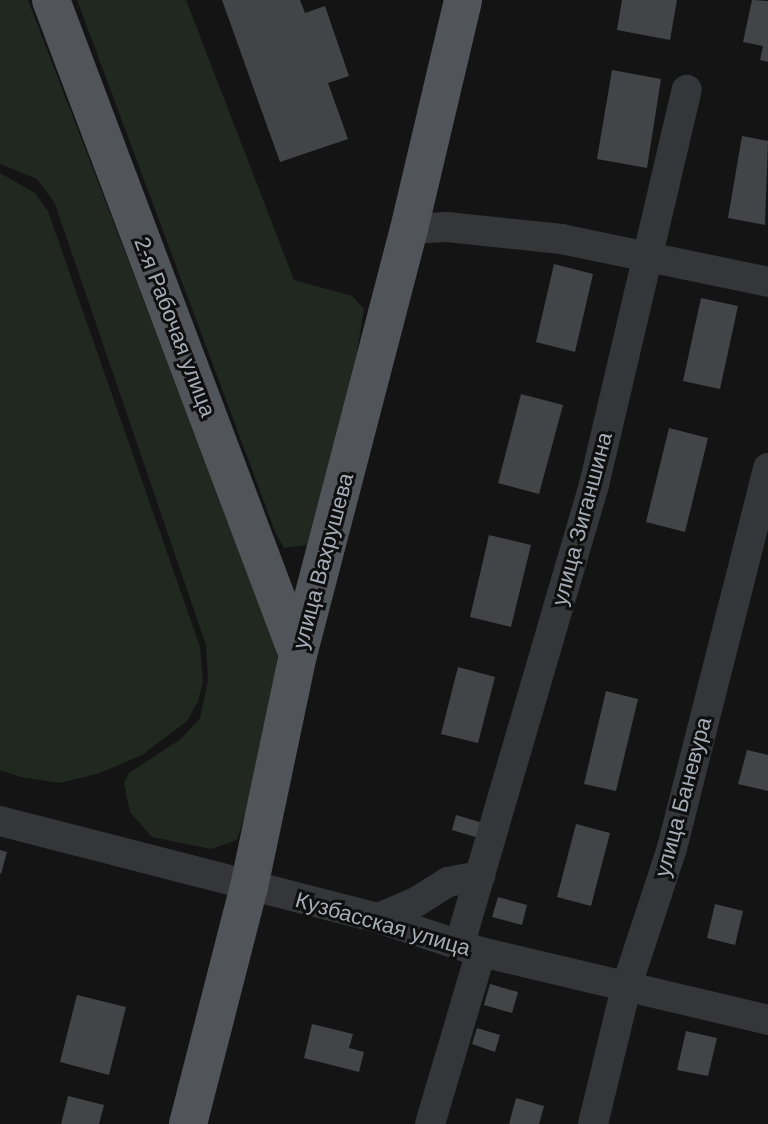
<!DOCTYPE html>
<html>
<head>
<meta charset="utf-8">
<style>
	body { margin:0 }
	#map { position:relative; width:768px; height:1124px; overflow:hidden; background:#141415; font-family:Arial,sans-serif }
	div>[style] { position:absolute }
	.green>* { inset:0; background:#202820 }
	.building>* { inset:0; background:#434448 }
	.minor>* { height:30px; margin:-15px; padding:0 15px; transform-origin:15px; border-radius:15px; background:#35363a }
	.major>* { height:38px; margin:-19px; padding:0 19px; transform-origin:19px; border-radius:19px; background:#515459 }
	span { translate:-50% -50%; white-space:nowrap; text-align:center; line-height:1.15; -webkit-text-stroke:6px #0f0f10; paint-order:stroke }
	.street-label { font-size:22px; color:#a6acb5 }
</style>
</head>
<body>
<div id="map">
	<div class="green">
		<div style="clip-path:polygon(0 0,28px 0,276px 645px,279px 684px,267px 744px,237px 840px,211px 849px,152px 837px,130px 812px,124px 783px,129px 773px,181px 739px,200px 718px,208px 680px,206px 645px,55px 204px,37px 179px,0 164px)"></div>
		<div style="clip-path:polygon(77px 0,186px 0,294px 280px,352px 296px,364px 309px,356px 357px,307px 545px,284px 548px,276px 534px)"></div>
		<div style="clip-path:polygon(0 173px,35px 193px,48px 211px,200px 647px,203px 682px,198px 701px,187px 721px,142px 755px,100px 773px,60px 783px,21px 777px,0 770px)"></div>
	</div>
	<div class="building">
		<div style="clip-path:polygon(222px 0,300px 0,305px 13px,325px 6px,349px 76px,328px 83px,348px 139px,280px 162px)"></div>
		<div style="clip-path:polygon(622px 0,677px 0,670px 40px,617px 30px)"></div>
		<div style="clip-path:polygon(752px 0,768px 1px,768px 62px,760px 60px,763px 46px,743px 42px)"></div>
		<div style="clip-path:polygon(612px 70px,661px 79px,647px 168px,597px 159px)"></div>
		<div style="clip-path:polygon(742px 136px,768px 141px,765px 225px,728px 218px)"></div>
		<div style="clip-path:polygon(554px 264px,593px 274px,575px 352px,536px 342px)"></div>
		<div style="clip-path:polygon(701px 298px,738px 306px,720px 389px,683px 381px)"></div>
		<div style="clip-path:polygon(521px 394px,563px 405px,539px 494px,498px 483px)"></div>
		<div style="clip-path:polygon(669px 428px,708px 438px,685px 532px,646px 522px)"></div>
		<div style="clip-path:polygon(489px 535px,531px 545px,511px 627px,470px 617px)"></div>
		<div style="clip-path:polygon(458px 667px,495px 677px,478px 743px,441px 734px)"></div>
		<div style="clip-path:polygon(606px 691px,638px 699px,616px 791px,584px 784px)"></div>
		<div style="clip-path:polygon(747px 750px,768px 755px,768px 791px,738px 784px)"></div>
		<div style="clip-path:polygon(456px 815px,483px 823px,479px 838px,452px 830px)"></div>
		<div style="clip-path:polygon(576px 824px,610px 833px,591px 906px,557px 897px)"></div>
		<div style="clip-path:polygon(0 850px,7px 852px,1px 874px,0 873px)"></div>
		<div style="clip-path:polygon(498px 897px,527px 905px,522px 925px,492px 917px)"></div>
		<div style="clip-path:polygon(715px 904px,743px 911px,735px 945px,707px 938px)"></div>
		<div style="clip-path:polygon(490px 984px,518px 992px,512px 1013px,484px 1005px)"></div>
		<div style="clip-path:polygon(77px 995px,126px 1007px,109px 1075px,60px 1062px)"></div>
		<div style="clip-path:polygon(312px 1024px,353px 1034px,349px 1048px,364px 1052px,359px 1072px,304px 1058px)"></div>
		<div style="clip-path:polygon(477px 1028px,500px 1035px,495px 1052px,472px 1044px)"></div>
		<div style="clip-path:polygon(686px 1031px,717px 1038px,708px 1076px,677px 1070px)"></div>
		<div style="clip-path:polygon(68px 1096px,104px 1105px,99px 1124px,61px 1124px)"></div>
		<div style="clip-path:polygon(516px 1098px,544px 1106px,539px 1124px,509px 1124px)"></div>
	</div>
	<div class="minor">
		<div style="left:409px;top:229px;width:38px;rotate:-3deg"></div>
		<div style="left:447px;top:227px;width:115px;rotate:6deg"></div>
		<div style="left:561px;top:239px;width:211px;rotate:11.7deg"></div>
		<div style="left:0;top:821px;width:390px;rotate:14.4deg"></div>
		<div style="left:378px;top:918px;width:108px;rotate:18.3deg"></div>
		<div style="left:481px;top:952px;width:295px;rotate:13.3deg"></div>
		<div style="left:378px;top:918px;width:41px;rotate:-22.8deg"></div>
		<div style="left:416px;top:902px;width:38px;rotate:-32deg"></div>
		<div style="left:448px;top:882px;width:33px;rotate:-11deg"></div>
		<div style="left:460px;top:943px;width:477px;rotate:-73.7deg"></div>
		<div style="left:594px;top:485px;width:406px;rotate:-76.8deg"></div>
		<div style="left:430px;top:1124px;width:179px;rotate:-73.5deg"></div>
		<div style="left:593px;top:1124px;width:140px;rotate:-76.4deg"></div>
		<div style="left:626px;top:988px;width:147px;rotate:-71.8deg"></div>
		<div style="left:672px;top:848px;width:392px;rotate:-75.8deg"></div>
	</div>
	<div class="major">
		<div style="left:51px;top:0;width:700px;rotate:69.34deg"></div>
		<div style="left:188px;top:1124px;width:245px;rotate:-75.6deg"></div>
		<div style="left:249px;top:887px;width:237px;rotate:-78.1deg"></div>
		<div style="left:298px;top:655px;width:440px;rotate:-75.4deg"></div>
		<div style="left:409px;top:229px;width:235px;rotate:-76.7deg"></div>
	</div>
	<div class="street-label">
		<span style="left:175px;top:327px;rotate:69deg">2-я Рабочая улица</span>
		<span style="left:582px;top:519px;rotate:-75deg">улица Зиганшина</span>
		<span style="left:323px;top:561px;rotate:-75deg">улица Вахрушева</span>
		<span style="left:683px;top:797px;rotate:-75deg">улица Баневура</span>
		<span style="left:383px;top:924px;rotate:16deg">Кузбасская улица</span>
	</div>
</div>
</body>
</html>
